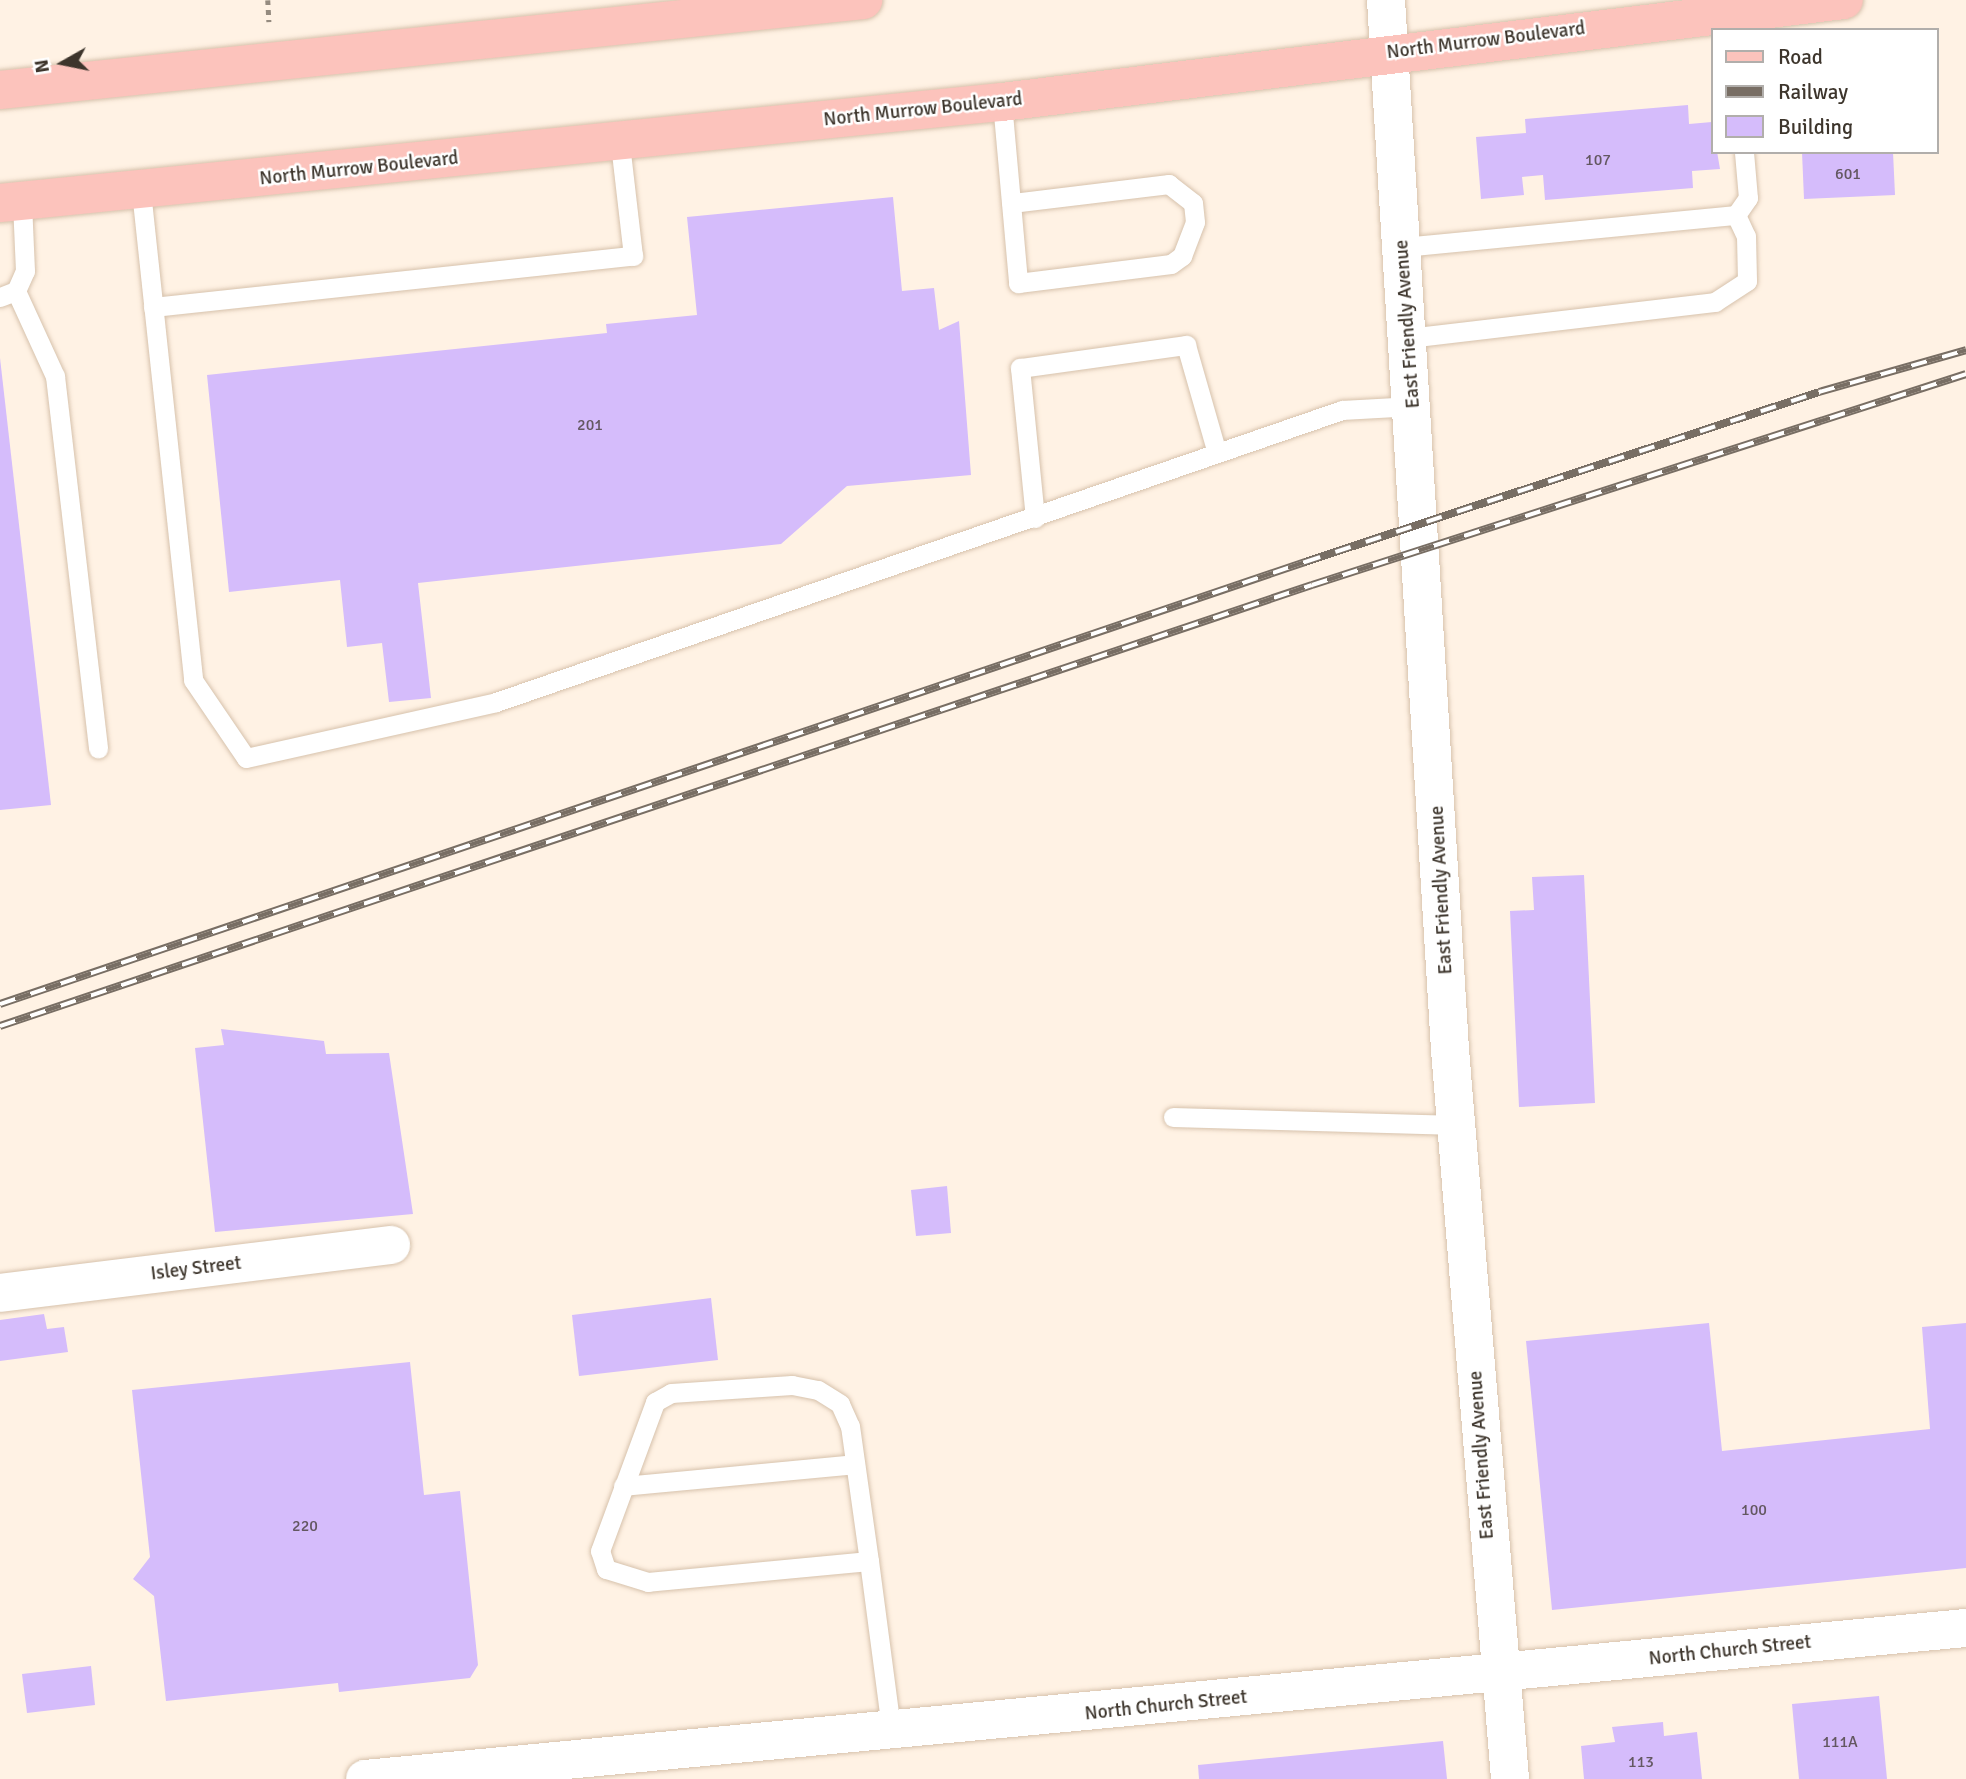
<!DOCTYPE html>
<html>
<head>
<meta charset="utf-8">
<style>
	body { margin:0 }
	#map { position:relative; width:1966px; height:1779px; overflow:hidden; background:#fff2e4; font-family:Signika,sans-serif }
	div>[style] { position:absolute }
	.building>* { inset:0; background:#d5bcfb }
	.path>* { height:4.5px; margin-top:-2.25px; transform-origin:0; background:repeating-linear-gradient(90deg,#958b7f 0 5px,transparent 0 10px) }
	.roads { filter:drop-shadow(0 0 2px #d7c2ac) drop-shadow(0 0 2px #d7c2ac) }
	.lane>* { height:19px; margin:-9.5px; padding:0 9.5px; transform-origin:9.5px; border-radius:9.5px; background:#fff }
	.street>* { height:38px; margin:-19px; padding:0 19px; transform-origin:19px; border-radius:19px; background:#fff }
	.secondary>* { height:38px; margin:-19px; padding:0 19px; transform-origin:19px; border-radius:19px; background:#fff }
	.primary>* { height:38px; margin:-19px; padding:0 19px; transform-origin:19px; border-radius:19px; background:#fcc3bc }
	.rail>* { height:8px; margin-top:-4px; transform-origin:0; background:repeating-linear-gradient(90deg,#fff 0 16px,#786e64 0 32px); box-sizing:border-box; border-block:2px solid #786e64 }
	span { translate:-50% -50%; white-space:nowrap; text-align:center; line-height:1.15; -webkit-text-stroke:5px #fff; paint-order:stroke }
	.number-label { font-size:16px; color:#635760 }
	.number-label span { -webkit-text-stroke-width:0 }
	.street-label { font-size:19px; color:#3d352c }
	.legend { position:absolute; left:1711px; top:28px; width:228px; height:126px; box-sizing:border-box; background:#fff; border:2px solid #b1aeab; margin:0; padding:9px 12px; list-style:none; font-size:21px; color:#3d352c }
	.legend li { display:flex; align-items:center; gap:14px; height:35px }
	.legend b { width:35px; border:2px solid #b1aeab }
	.north { position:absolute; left:28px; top:28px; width:70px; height:70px; -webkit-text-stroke:5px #fff; paint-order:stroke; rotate:261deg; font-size:19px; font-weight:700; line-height:28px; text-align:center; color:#3d352c }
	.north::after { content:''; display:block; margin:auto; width:24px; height:32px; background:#3d352c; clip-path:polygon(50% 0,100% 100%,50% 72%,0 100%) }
</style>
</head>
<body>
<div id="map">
	<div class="building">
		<div style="clip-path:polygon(1688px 105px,1689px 124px,1712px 122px,1720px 169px,1692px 171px,1693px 188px,1545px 200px,1543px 175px,1522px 177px,1524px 195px,1481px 199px,1476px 137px,1526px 133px,1525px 119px)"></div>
		<div style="clip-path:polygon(1802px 152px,1893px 152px,1895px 195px,1804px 199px)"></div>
		<div style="clip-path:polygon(893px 197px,902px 291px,934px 288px,939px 330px,959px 321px,971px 475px,847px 486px,781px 544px,418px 583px,431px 698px,389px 702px,382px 643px,347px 647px,340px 580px,229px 592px,207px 375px,607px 333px,606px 324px,697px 315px,687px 217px)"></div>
		<div style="clip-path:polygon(0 358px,51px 805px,0 810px)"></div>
		<div style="clip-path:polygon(1584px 875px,1595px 1103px,1519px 1107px,1510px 911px,1534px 910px,1532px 877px)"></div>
		<div style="clip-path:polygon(221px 1029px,324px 1041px,326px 1054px,389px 1053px,413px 1214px,215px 1232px,195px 1048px,224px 1045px)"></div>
		<div style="clip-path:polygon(947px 1186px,951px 1233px,916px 1236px,911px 1190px)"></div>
		<div style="clip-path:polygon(711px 1298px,718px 1360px,579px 1376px,572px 1315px)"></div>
		<div style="clip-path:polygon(44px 1314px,47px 1329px,64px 1327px,68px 1352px,0 1361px,0 1320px)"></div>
		<div style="clip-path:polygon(1709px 1323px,1722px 1451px,1930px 1429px,1922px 1327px,1966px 1323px,1966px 1568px,1552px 1610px,1526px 1341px)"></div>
		<div style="clip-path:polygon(410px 1362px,424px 1495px,460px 1491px,478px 1665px,470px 1678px,339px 1692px,338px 1683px,166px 1701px,154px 1596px,133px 1579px,150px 1557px,132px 1390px)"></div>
		<div style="clip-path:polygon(91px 1666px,95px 1705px,27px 1713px,22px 1674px)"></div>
		<div style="clip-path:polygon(1879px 1696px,1887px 1779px,1799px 1779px,1792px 1704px)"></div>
		<div style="clip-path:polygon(1663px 1722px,1664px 1736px,1697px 1732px,1702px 1779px,1584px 1779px,1581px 1746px,1615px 1742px,1612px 1727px)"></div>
		<div style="clip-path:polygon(1443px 1741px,1447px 1779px,1199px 1779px,1198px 1765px)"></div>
	</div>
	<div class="path">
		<div style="left:268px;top:0;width:22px;rotate:87deg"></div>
	</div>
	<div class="roads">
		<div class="lane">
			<div style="left:1002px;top:102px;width:182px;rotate:84.9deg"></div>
			<div style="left:1018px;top:283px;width:154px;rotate:-7.1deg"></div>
			<div style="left:1171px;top:264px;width:14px;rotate:-36deg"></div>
			<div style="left:1182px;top:256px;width:36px;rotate:-69deg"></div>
			<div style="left:1195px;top:222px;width:19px;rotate:-96deg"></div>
			<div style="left:1193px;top:203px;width:31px;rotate:-142deg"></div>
			<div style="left:1169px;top:184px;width:159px;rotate:173.1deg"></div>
			<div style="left:141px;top:191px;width:492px;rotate:83.9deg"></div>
			<div style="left:193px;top:680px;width:94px;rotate:55.8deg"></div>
			<div style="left:246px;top:758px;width:256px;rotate:-12.6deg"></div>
			<div style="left:496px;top:702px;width:895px;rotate:-19.04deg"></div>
			<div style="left:1342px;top:410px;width:71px;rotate:-3.2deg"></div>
			<div style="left:1736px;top:215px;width:21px;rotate:-55deg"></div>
			<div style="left:1748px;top:198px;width:46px;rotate:-95deg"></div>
			<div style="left:1403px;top:247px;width:335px;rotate:-5.5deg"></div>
			<div style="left:1736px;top:215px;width:23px;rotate:65deg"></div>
			<div style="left:1746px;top:236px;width:45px;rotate:88.7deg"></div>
			<div style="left:1747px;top:281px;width:38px;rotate:147deg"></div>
			<div style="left:1715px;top:302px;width:308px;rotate:173.3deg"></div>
			<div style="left:16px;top:291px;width:94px;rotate:65.4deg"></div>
			<div style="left:55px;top:376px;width:375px;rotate:83.4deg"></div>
			<div style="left:0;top:297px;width:17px;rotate:-21deg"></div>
			<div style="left:16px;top:291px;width:22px;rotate:-66deg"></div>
			<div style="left:25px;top:271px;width:70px;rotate:-92.5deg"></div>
			<div style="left:153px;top:307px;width:483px;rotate:-6.1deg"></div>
			<div style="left:633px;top:256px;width:113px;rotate:-96.6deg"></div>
			<div style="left:1035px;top:518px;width:151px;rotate:-95.7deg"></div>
			<div style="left:1020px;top:368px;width:168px;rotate:-7.9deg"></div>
			<div style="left:1186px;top:345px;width:112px;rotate:74deg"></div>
			<div style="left:1173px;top:1117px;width:284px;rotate:1.6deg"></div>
			<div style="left:623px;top:1486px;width:233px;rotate:-5.4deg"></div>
			<div style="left:869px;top:1561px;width:222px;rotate:174.6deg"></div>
			<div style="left:648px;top:1582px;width:44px;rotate:-162.8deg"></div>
			<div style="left:606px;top:1569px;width:19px;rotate:-108deg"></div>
			<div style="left:600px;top:1551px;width:159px;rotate:-69.7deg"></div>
			<div style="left:655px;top:1402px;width:18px;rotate:-29deg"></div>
			<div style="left:671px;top:1393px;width:121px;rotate:-3.8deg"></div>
			<div style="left:792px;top:1385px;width:26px;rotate:11deg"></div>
			<div style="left:818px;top:1390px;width:26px;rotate:32deg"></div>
			<div style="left:840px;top:1404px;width:24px;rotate:66deg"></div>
			<div style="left:850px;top:1426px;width:136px;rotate:82deg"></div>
			<div style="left:869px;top:1561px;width:169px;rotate:82.5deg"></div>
		</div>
		<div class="street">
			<div style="left:0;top:1293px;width:394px;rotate:-7deg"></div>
		</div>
		<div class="secondary">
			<div style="left:1386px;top:0;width:1052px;rotate:86.51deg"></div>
			<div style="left:1450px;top:1050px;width:731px;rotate:85.29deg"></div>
			<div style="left:365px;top:1779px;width:1608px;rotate:-5.39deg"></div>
		</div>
		<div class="primary">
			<div style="left:0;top:90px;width:868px;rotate:-5.95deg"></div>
			<div style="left:0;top:203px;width:1007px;rotate:-5.76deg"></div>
			<div style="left:1002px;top:102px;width:848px;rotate:-6.91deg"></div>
		</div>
	</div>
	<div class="rail">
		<div style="left:0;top:1004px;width:1378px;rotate:-18.71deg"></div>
		<div style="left:1305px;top:562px;width:541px;rotate:-18.3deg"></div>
		<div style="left:1819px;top:392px;width:153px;rotate:-15.9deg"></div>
		<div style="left:0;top:1026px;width:1384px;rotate:-18.58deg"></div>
		<div style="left:1312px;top:585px;width:687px;rotate:-17.88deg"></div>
	</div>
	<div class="number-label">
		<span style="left:1598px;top:160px">107</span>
		<span style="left:1848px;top:174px">601</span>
		<span style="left:590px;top:425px">201</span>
		<span style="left:1754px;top:1510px">100</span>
		<span style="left:305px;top:1526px">220</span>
		<span style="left:1840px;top:1742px">111A</span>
		<span style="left:1641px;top:1762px">113</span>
	</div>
	<div class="street-label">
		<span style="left:1486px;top:41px;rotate:-7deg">North Murrow Boulevard</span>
		<span style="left:923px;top:110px;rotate:-6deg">North Murrow Boulevard</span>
		<span style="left:359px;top:169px;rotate:-6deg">North Murrow Boulevard</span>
		<span style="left:1408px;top:324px;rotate:-94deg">East Friendly Avenue</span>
		<span style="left:1442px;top:890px;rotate:-93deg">East Friendly Avenue</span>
		<span style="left:196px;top:1269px;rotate:-7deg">Isley Street</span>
		<span style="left:1482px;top:1455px;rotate:-94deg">East Friendly Avenue</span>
		<span style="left:1730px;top:1651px;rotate:-6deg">North Church Street</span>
		<span style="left:1166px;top:1706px;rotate:-6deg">North Church Street</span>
	</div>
	<ul class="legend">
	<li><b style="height:9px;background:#fcc3bc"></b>Road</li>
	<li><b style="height:9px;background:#786e64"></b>Railway</li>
	<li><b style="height:19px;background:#d5bcfb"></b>Building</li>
	</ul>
	<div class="north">N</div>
</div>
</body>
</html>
